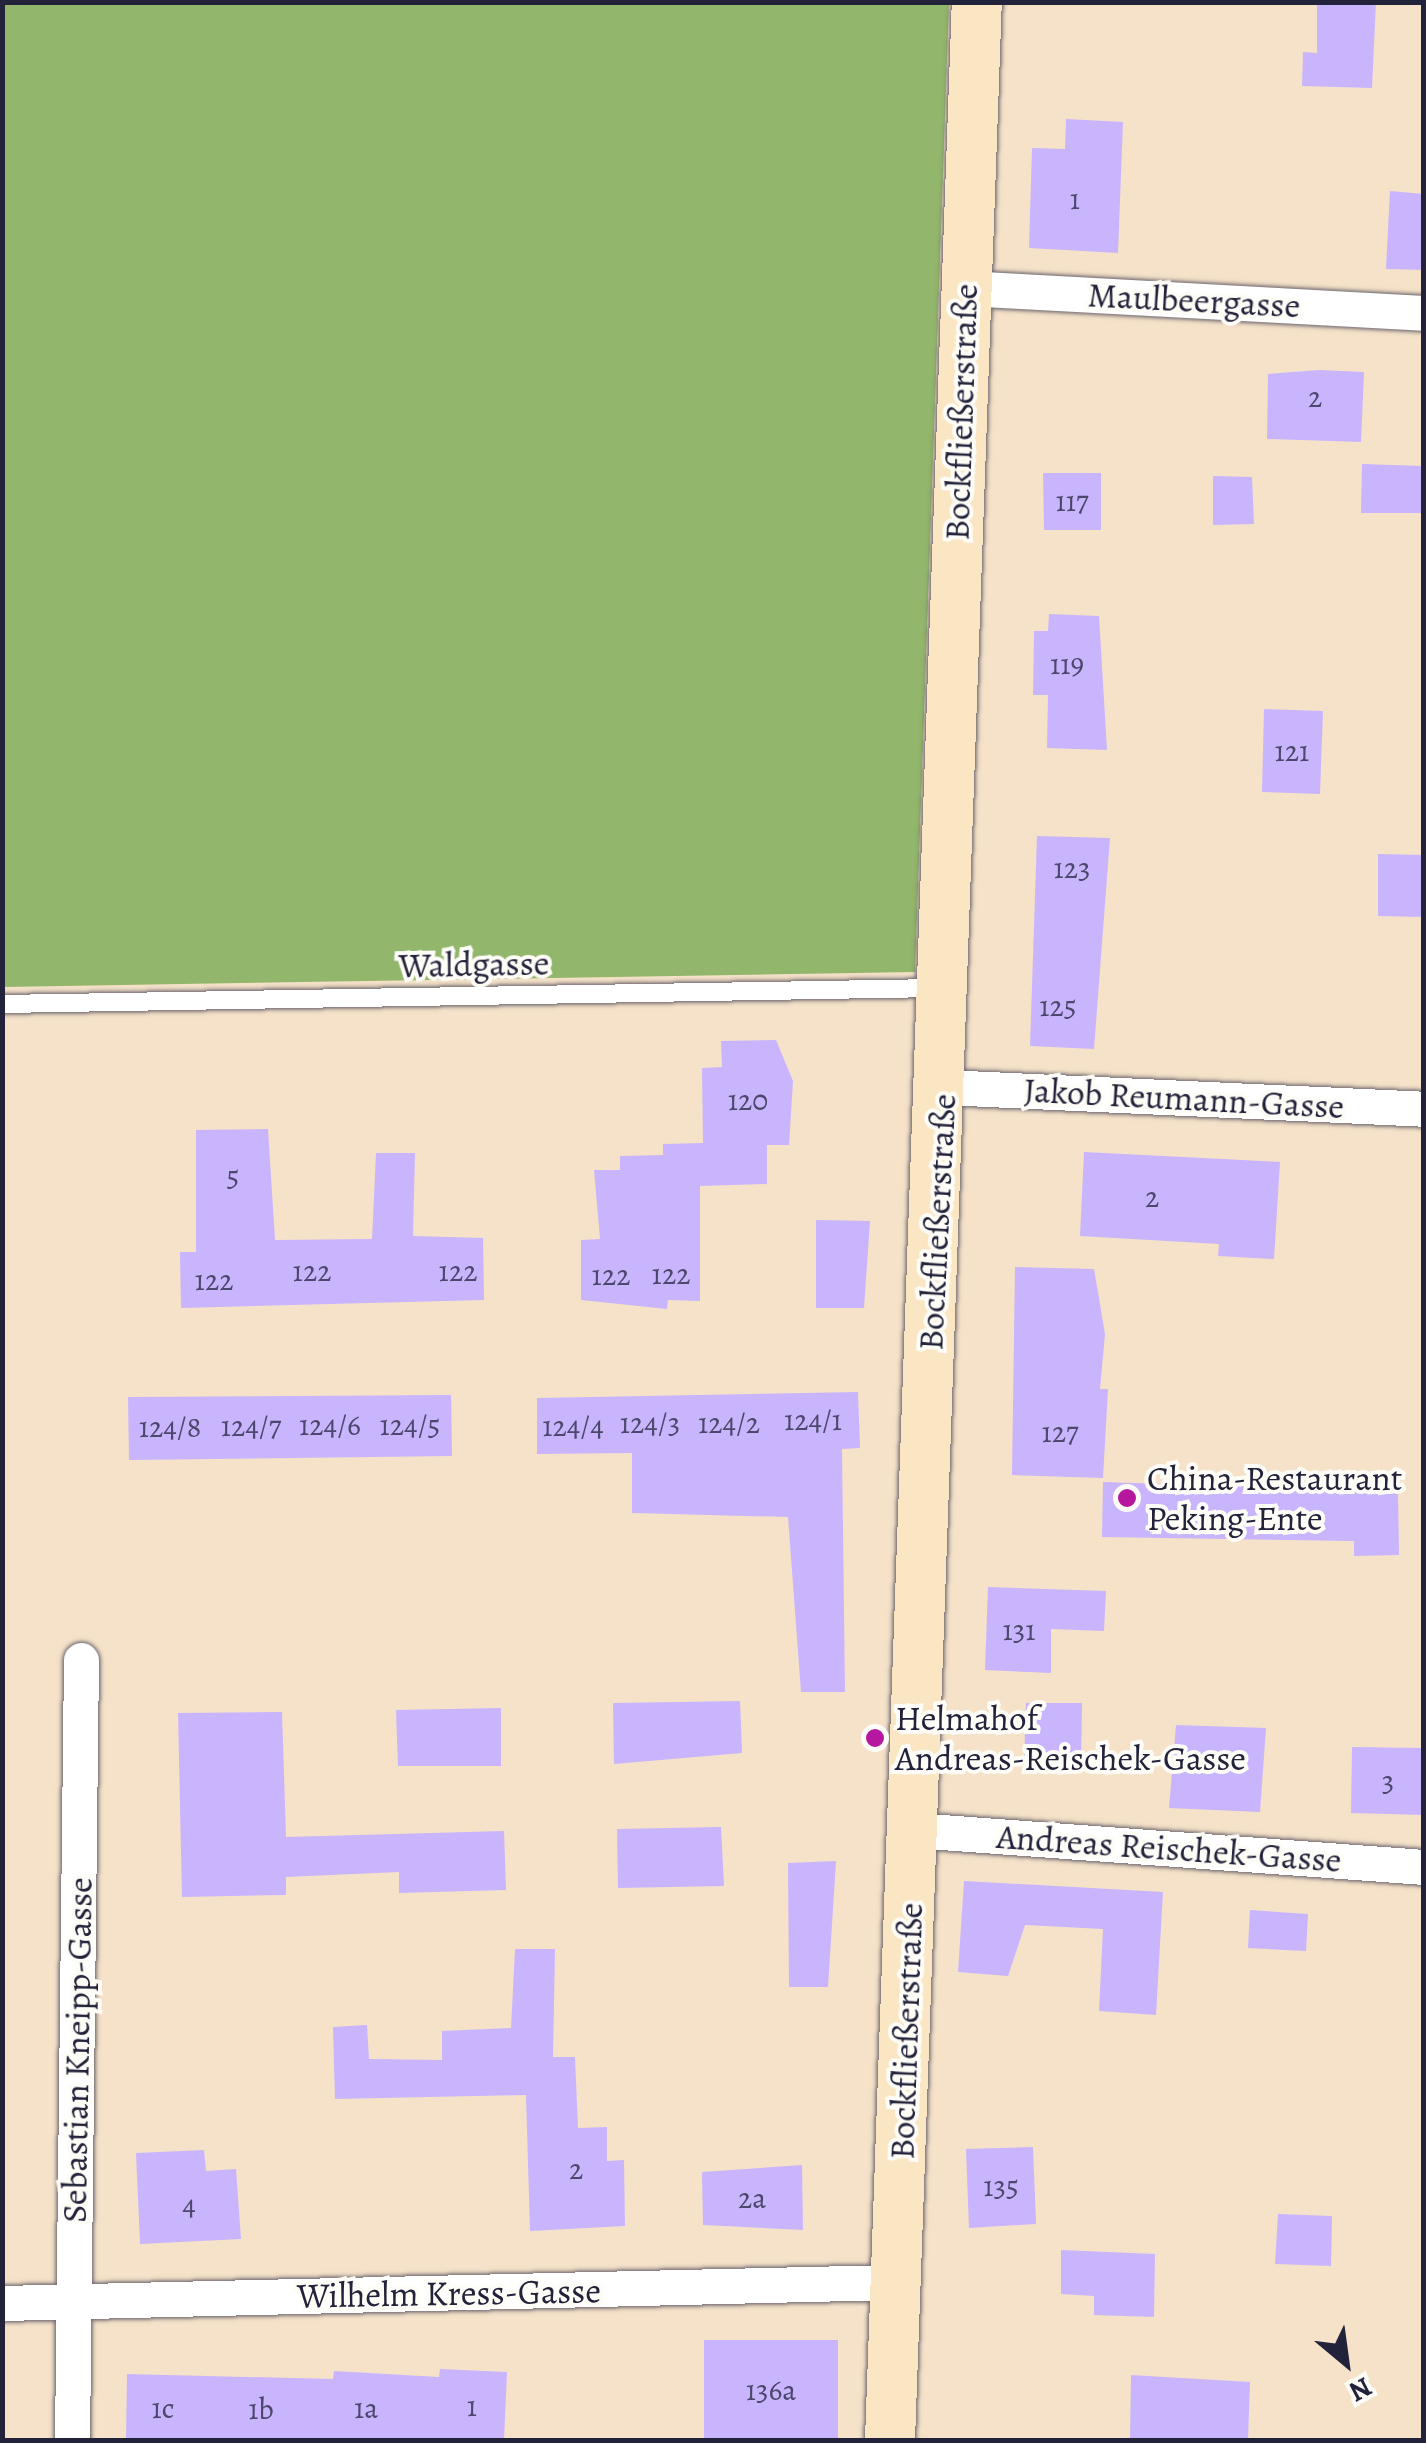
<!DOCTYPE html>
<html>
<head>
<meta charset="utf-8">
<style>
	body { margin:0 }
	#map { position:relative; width:1426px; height:2443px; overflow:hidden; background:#f5e2c9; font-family:Alegreya,serif }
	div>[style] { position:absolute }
	.forest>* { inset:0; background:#92b66b }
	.building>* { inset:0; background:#c9b5fd }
	.roads { filter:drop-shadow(0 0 2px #6c656d) drop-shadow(0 0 2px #6c656d) }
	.service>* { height:18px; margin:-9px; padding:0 9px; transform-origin:9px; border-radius:9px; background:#fff }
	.minor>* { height:35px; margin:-17.5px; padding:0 17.5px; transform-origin:17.5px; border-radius:17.5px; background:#fff }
	.secondary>* { height:50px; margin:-25px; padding:0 25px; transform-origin:25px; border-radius:25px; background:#fbe6c4 }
	.dots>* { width:28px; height:28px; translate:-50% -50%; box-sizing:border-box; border:5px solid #fdfcf7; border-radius:50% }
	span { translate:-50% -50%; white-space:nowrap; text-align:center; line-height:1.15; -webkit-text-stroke:8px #fdfcf7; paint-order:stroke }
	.number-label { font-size:30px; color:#4c476c }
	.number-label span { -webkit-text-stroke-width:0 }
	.street-label { font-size:35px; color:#22223b }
	.poi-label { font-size:35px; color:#22223b }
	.left { translate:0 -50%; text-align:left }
	.frame { position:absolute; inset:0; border:5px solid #22223b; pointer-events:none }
	.north { position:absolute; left:1296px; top:2313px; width:100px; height:100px; -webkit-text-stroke:8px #fdfcf7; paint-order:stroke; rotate:151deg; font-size:28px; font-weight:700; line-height:40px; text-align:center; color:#22223b }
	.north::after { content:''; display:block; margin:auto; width:35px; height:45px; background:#22223b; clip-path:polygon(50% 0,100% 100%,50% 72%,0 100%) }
</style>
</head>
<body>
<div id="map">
	<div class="forest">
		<div style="clip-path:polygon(2px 3px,949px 3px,915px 972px,3px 987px)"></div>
	</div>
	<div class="building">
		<div style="clip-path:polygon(1317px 2px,1376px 2px,1372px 88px,1302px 86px,1303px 52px,1317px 53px)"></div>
		<div style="clip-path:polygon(1066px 119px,1123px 122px,1118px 253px,1029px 248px,1032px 148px,1065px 149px)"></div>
		<div style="clip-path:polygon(1390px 191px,1424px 194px,1424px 270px,1386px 269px)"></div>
		<div style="clip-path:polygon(1319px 370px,1364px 372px,1361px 442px,1267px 439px,1268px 374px)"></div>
		<div style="clip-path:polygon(1362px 464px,1423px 466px,1421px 513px,1361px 513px)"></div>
		<div style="clip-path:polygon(1043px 473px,1101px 473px,1101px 530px,1044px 530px)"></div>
		<div style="clip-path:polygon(1213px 476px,1252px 477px,1254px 524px,1213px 525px)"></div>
		<div style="clip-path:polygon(1049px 614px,1099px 616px,1107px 750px,1047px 748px,1048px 695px,1033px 695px,1034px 631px,1048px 631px)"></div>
		<div style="clip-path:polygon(1264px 709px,1323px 711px,1320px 794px,1262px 792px)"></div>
		<div style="clip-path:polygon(1037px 836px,1110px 838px,1094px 1049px,1030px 1046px)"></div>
		<div style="clip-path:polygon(1378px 854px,1424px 855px,1424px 917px,1378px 916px)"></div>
		<div style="clip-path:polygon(776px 1040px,793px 1081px,789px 1145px,767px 1145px,767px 1184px,700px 1186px,700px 1301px,668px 1300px,667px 1309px,581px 1300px,581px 1240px,600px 1239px,594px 1170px,620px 1170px,620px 1156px,663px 1155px,663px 1144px,703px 1143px,702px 1068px,722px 1067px,721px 1041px)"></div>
		<div style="clip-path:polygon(268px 1129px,275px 1240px,372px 1239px,376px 1153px,415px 1153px,413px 1236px,483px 1238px,484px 1300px,181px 1308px,180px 1252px,196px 1252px,196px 1130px)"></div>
		<div style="clip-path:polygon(1084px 1152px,1280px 1162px,1274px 1259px,1218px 1256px,1219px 1244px,1080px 1236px)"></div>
		<div style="clip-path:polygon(816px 1220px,870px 1221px,864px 1308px,816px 1308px)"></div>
		<div style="clip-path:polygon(1015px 1267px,1094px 1269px,1105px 1334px,1100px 1389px,1108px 1389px,1103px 1478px,1012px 1475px)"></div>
		<div style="clip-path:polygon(858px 1392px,860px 1448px,842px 1449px,845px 1692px,801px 1692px,788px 1517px,632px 1513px,632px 1453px,537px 1454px,537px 1398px)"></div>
		<div style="clip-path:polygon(451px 1395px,452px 1456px,129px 1460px,128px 1397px)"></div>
		<div style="clip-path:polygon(1103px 1482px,1398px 1491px,1399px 1555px,1354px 1556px,1354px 1541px,1102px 1537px)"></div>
		<div style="clip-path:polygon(988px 1587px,1106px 1591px,1104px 1631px,1051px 1629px,1051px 1673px,985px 1670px)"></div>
		<div style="clip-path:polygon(740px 1701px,742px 1753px,614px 1764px,613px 1703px)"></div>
		<div style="clip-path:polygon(1026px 1703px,1082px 1703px,1081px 1765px,1024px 1763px)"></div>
		<div style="clip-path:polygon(501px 1708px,501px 1766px,398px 1766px,396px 1710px)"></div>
		<div style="clip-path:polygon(282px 1712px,286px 1837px,504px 1831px,506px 1890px,399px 1893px,399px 1872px,286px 1877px,286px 1895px,182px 1897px,178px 1713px)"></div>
		<div style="clip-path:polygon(1176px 1725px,1266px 1728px,1260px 1812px,1169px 1808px)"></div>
		<div style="clip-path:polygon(1352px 1747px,1424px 1748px,1424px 1815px,1351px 1813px)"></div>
		<div style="clip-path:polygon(721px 1827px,724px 1886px,618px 1888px,617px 1829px)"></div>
		<div style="clip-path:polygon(836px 1861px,828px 1987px,789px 1987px,788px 1863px)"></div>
		<div style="clip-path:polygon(964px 1881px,1163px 1892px,1156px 2015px,1099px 2011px,1103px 1929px,1025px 1925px,1008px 1976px,958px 1972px)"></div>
		<div style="clip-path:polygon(1250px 1910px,1308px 1914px,1306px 1951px,1248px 1948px)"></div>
		<div style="clip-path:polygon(515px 1949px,555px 1949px,553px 2057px,575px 2057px,578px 2128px,607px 2127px,607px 2161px,624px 2160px,625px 2226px,530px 2231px,526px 2095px,335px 2099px,333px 2027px,367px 2025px,369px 2059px,442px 2060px,442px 2031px,511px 2028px)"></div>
		<div style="clip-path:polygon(1033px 2147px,1036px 2224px,969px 2228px,966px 2149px)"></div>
		<div style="clip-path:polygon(204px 2150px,206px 2171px,236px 2169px,241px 2239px,140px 2244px,136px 2153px)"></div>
		<div style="clip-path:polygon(802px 2165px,803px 2230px,703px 2225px,702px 2172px)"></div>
		<div style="clip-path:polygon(1278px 2214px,1332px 2216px,1331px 2266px,1275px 2264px)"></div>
		<div style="clip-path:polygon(1061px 2250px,1155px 2254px,1154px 2317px,1094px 2315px,1094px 2296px,1061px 2294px)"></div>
		<div style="clip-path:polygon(704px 2340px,838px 2340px,838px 2440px,704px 2440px)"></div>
		<div style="clip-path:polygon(440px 2369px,507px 2372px,504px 2440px,126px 2440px,127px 2374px,333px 2379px,334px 2371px,439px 2377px)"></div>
		<div style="clip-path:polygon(1131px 2375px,1250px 2382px,1248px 2440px,1130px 2440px)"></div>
	</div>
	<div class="roads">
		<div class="service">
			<div style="left:2px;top:1004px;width:938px;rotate:-0.98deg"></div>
		</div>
		<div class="minor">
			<div style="left:964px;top:288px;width:461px;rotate:3.1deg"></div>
			<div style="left:944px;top:1087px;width:481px;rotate:2.6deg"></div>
			<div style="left:914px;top:1830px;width:511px;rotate:4.15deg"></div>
			<div style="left:2px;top:2303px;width:893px;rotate:-1.35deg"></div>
			<div style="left:72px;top:2440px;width:780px;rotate:-89.34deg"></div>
		</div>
		<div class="secondary">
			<div style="left:890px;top:2440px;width:2440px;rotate:-87.96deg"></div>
		</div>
	</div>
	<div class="dots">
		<div style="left:1127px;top:1498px;background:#b5179e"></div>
		<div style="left:875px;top:1738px;background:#b5179e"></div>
	</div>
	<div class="number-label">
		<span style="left:1075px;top:199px">1</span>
		<span style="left:1315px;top:397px">2</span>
		<span style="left:1072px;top:501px">117</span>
		<span style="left:1067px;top:664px">119</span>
		<span style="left:1292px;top:751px">121</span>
		<span style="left:1072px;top:868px">123</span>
		<span style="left:1058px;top:1006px">125</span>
		<span style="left:748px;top:1100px">120</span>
		<span style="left:233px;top:1176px">5</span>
		<span style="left:1152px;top:1197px">2</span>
		<span style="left:312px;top:1271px">122</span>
		<span style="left:458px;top:1271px">122</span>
		<span style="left:671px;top:1274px">122</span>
		<span style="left:611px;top:1275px">122</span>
		<span style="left:214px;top:1280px">122</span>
		<span style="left:813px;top:1420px">124/1</span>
		<span style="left:650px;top:1423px">124/3</span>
		<span style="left:729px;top:1423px">124/2</span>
		<span style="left:330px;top:1425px">124/6</span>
		<span style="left:410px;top:1425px">124/5</span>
		<span style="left:251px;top:1426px">124/7</span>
		<span style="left:573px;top:1426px">124/4</span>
		<span style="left:170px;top:1427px">124/8</span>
		<span style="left:1060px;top:1432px">127</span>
		<span style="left:1019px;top:1630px">131</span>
		<span style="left:1388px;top:1781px">3</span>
		<span style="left:576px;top:2169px">2</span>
		<span style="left:1001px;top:2186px">135</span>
		<span style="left:752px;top:2198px">2a</span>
		<span style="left:189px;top:2205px">4</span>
		<span style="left:771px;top:2390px">136a</span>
		<span style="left:472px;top:2406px">1</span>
		<span style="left:163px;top:2408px">1c</span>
		<span style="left:366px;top:2408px">1a</span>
		<span style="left:261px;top:2409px">1b</span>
	</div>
	<div class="street-label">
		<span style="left:1194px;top:300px;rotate:3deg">Maulbeergasse</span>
		<span style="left:961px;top:412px;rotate:-88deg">Bockfließerstraße</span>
		<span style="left:474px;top:964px;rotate:-1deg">Waldgasse</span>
		<span style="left:1184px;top:1098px;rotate:3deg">Jakob Reumann-Gasse</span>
		<span style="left:937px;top:1222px;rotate:-87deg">Bockfließerstraße</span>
		<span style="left:1169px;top:1848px;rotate:4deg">Andreas Reischek-Gasse</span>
		<span style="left:906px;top:2031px;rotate:-88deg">Bockfließerstraße</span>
		<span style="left:77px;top:2050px;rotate:-89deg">Sebastian Kneipp-Gasse</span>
		<span style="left:449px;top:2293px;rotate:-1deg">Wilhelm Kress-Gasse</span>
	</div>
	<div class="poi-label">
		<span class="left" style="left:1147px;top:1498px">China-Restaurant<br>Peking-Ente</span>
		<span class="left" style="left:895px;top:1738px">Helmahof<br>Andreas-Reischek-Gasse</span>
	</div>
	<div class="frame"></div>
	<div class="north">N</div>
</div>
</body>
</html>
